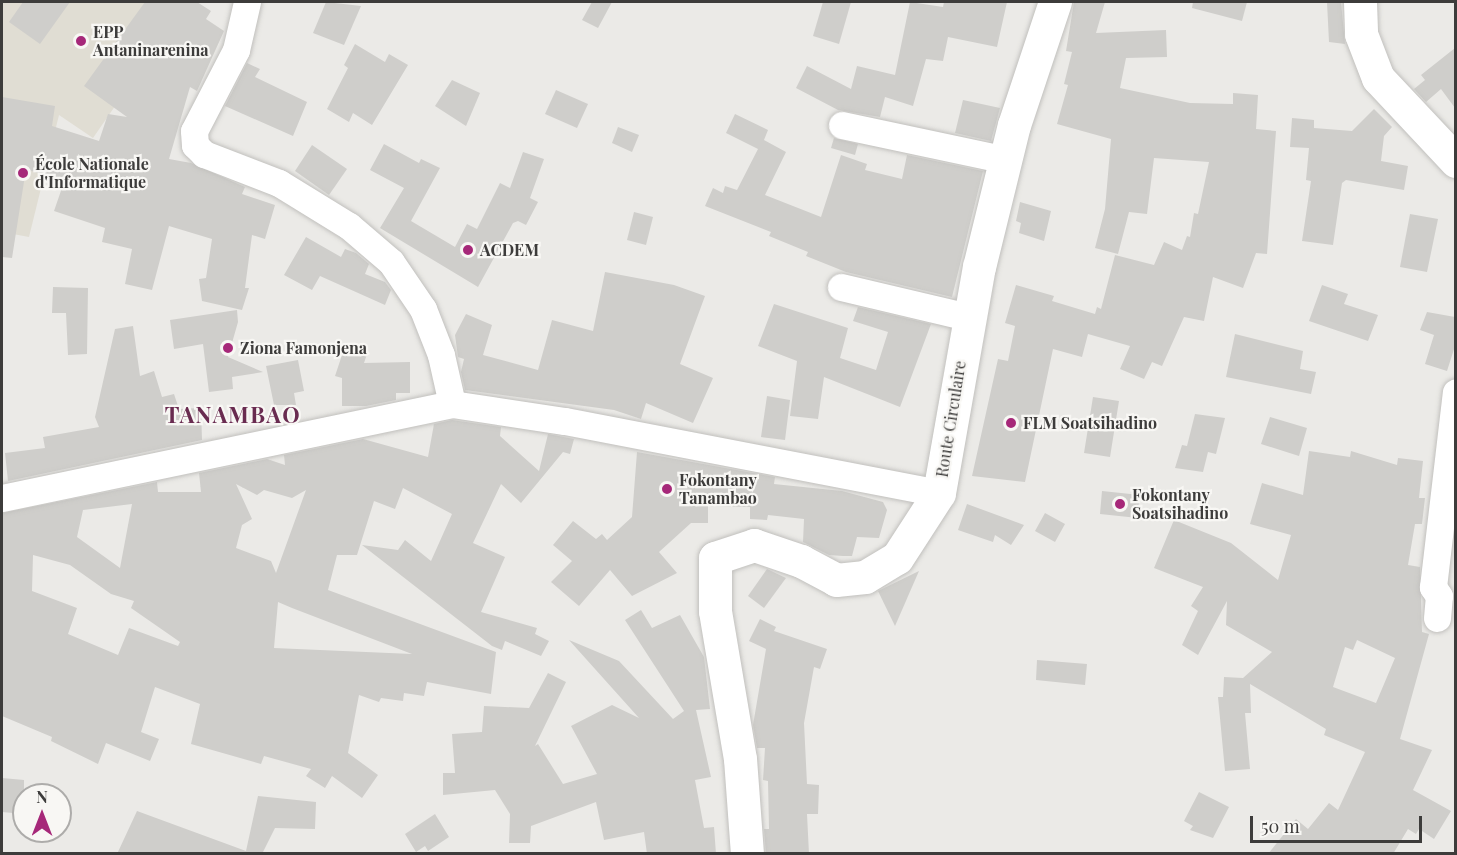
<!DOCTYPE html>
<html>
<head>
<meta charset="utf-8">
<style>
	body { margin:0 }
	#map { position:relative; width:1457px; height:855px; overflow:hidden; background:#ebeae7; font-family:"Playfair Display",serif }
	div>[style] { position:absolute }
	.built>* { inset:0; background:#e0ddd3 }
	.building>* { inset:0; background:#cfcecb }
	.roads { filter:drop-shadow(0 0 2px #c1c0bd) drop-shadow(0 0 2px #c1c0bd) }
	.street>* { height:27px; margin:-13.5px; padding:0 13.5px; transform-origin:13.5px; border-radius:13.5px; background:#fff }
	.secondary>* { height:33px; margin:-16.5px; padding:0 16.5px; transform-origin:16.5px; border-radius:16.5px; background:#fff }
	.dots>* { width:16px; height:16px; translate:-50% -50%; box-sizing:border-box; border:3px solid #f8f7f4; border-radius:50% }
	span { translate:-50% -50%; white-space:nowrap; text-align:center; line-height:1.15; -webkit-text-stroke:4.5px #f8f7f4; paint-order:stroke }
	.poi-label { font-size:16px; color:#3d3c3b; font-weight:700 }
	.left { translate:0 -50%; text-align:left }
	.street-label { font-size:16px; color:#3d3c3b }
	.district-label { font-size:22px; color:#692b50; font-weight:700; letter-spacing:1.5px }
	.frame { position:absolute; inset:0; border:3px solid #3d3c3b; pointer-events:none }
	.north { position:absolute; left:12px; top:783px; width:60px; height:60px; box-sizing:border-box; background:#f8f7f4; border:2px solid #adacaa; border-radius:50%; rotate:0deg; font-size:16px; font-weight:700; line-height:24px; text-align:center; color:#3d3c3b }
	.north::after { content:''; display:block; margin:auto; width:21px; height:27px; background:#a62879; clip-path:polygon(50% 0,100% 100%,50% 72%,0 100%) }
	.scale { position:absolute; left:1250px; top:816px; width:172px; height:27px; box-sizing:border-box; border:3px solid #3d3c3b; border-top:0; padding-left:8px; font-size:18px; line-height:21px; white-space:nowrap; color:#3d3c3b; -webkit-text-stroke:4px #f8f7f4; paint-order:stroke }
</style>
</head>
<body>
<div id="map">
	<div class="built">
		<div style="clip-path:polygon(2px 2px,187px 2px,93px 138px,59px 115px,29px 237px,2px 232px)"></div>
	</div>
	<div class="building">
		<div style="clip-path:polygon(23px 2px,70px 2px,40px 44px,9px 22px)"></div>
		<div style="clip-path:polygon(145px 2px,197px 2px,211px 11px,206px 19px,224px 31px,197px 91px,190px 87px,169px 159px,191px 163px,245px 187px,242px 194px,275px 205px,265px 239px,252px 235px,245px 288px,249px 288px,242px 310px,202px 301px,199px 279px,206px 278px,212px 239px,169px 226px,152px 290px,125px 284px,132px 249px,102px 242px,105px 228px,54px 211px,64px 182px,26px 169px,12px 258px,2px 257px,2px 97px,55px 106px,52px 126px,99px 141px,108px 114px,127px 117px,84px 86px)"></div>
		<div style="clip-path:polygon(326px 2px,361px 6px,344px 45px,313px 33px)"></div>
		<div style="clip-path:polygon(592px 2px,612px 2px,598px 28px,582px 20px)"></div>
		<div style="clip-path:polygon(823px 2px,851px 2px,839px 44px,813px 36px)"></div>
		<div style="clip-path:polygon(910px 2px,943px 7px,944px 2px,1007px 2px,997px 47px,948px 37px,943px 61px,926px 59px,913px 106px,885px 97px,880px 117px,838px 110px,796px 88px,807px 66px,851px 89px,857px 66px,895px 75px)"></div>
		<div style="clip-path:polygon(1074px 2px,1105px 2px,1096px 33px,1166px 30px,1167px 57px,1126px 58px,1120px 88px,1190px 103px,1233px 104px,1233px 93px,1258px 95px,1256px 129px,1276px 131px,1267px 254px,1256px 253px,1243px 288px,1213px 277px,1204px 321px,1184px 317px,1162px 366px,1152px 362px,1144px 379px,1120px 369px,1130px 346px,1088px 334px,1082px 357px,1053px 349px,1025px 482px,972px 476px,998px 359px,1008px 361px,1015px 326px,1005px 323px,1016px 285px,1054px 296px,1052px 301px,1095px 314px,1097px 307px,1101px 309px,1115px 255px,1154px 265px,1164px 242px,1182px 250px,1187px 236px,1190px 237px,1194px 213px,1198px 214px,1209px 162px,1154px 158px,1147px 214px,1129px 212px,1118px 254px,1095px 248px,1105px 209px,1111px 139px,1057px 124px,1068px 85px,1064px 84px,1072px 52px,1066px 51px)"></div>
		<div style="clip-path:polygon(1193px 2px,1247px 2px,1242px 21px,1192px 8px)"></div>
		<div style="clip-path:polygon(1327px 2px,1341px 2px,1345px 44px,1329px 42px)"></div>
		<div style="clip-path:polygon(355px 44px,385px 62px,389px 54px,408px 65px,372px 125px,353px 113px,349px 122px,327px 109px,348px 68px,344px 65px)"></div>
		<div style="clip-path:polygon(1455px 48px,1455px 108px,1441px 89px,1426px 102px,1414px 89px,1425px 80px,1421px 75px)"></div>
		<div style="clip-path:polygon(247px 63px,260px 69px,255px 77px,307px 102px,293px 136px,225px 106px)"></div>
		<div style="clip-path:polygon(452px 80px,480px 93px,466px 126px,435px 106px)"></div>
		<div style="clip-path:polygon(556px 90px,588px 104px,577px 128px,545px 114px)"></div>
		<div style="clip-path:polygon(963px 100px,1000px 108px,991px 141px,955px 133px)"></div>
		<div style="clip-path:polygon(1374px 109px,1392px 127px,1384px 136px,1381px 161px,1408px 166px,1404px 190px,1346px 180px,1342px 183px,1333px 245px,1302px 241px,1311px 181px,1306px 180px,1309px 148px,1290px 147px,1292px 118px,1314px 120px,1314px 128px,1352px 131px)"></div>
		<div style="clip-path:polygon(735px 114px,768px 130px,764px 140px,786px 152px,765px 195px,821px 217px,841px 155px,867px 164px,865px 170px,902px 179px,907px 155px,983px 171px,952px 297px,846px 272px,806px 256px,808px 252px,769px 236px,771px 232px,705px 206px,713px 188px,723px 193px,725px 186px,737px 190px,758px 149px,726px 133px)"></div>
		<div style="clip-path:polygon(618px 127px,639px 135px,632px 152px,612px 143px)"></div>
		<div style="clip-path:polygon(834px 138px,858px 144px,855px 155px,831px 148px)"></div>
		<div style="clip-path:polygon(384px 144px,419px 163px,421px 159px,440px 168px,411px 221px,455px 247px,467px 224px,477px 229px,500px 183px,510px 188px,523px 152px,544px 159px,530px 198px,538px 202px,526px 225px,518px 221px,513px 223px,478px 287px,380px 228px,404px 188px,370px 170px)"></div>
		<div style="clip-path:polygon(312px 145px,347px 169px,329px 195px,295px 171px)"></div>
		<div style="clip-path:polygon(1020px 202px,1051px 211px,1044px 241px,1019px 233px,1021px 223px,1016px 221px)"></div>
		<div style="clip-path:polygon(634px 212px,653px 217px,646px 245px,627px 240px)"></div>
		<div style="clip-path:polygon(1410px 214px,1438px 219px,1427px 272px,1400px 267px)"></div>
		<div style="clip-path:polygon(306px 237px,341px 257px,345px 249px,356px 253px,369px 264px,365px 274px,385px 282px,391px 290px,385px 305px,320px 276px,312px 290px,284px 275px)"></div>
		<div style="clip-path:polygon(605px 272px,674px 285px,705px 296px,680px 364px,713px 378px,693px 423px,646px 403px,641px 419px,614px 410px,465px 390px,461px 372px,464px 359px,458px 357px,455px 335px,466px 314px,492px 325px,483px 355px,538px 370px,552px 320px,593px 331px)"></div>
		<div style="clip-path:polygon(1322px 285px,1348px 294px,1344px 304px,1378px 315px,1368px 341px,1309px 321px)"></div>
		<div style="clip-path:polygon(53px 287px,88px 288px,87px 354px,68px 355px,66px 313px,52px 313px)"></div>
		<div style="clip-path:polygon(774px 304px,848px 328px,840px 358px,876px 370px,888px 332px,853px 321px,858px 307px,931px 324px,900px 407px,824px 377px,818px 419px,790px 416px,797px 361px,758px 346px)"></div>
		<div style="clip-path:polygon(237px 310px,238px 322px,228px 357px,263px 372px,232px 377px,233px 389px,209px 392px,203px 344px,174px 349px,170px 320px)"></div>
		<div style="clip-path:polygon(1427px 312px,1455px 317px,1455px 346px,1447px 371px,1425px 364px,1434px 335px,1420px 330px)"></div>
		<div style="clip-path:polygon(133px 326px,140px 376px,154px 371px,162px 397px,174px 394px,179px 409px,201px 408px,202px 440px,8px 481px,5px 453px,45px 448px,43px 437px,99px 427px,95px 417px,115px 329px)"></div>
		<div style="clip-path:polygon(1235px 334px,1303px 351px,1300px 369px,1316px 372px,1311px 394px,1226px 377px)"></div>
		<div style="clip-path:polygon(345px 346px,367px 354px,364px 363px,410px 362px,410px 393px,396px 393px,396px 400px,366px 406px,342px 406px,342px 378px,335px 376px)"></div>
		<div style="clip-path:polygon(298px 360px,304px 391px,294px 393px,296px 405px,274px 405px,266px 366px)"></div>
		<div style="clip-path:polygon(767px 396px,790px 400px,785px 440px,761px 437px)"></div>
		<div style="clip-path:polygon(1093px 397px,1119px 401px,1110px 457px,1084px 453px)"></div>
		<div style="clip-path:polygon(1195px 414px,1225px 418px,1216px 454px,1208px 452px,1203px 472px,1175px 468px,1182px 445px,1187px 446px)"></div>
		<div style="clip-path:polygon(1270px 417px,1307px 428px,1299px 456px,1261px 444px)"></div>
		<div style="clip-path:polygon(evenodd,452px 420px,501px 427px,500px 436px,539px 471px,548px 434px,574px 439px,570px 454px,563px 452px,521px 503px,501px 484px,473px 543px,505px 557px,481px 612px,537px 628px,535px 634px,549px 641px,541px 656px,505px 641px,502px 650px,492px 646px,362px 545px,398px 550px,405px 540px,431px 561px,452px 514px,403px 488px,395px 509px,374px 501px,357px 555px,337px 555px,328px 590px,496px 652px,491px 694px,427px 682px,424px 696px,404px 693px,403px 701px,381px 698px,379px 702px,359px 695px,348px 753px,378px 775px,362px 798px,332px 776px,325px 788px,306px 776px,311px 769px,264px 756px,261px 764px,191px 744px,200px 704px,155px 687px,141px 732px,159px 739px,150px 761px,106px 743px,98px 764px,51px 741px,52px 737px,2px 716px,2px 513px,157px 482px,158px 492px,201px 492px,199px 473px,267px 459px,285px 465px,284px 455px,363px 439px,428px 457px,434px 424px,452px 420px,236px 484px,257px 495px,264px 490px,292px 498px,306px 490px,276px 573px,271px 561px,236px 548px,242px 525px,252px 519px,236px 484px,452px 420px,132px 504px,120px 568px,77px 537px,83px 510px,132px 504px,452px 420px,33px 555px,70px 565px,111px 594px,134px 601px,131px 608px,180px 642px,178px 646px,129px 628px,118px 655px,68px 634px,77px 608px,32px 591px,33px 555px,452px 420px,278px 602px,292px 608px,412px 654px,274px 648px,278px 602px)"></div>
		<div style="clip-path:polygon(evenodd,1309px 451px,1350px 457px,1351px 451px,1397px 465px,1398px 458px,1423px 461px,1419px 498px,1425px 498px,1422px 524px,1415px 524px,1408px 565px,1420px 567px,1422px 632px,1429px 634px,1400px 739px,1432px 750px,1413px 790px,1451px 811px,1434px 839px,1419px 829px,1416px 834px,1408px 829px,1393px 854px,1268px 854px,1296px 819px,1308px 829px,1329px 803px,1338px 810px,1365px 752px,1324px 735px,1326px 729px,1250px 684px,1251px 713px,1245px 713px,1250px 769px,1225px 771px,1218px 697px,1223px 697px,1224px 677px,1243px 678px,1272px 652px,1226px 625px,1227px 601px,1198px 655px,1182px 645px,1198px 611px,1191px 606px,1203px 587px,1154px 568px,1174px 520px,1231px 543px,1278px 580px,1291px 535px,1250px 524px,1262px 483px,1303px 495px,1309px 451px,1357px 640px,1395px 658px,1376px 703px,1333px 687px,1345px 647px,1353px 650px,1357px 640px)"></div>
		<div style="clip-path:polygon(637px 452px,775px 477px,774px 484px,842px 491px,883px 502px,887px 510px,879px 538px,857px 537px,852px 556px,843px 556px,829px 555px,803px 542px,804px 519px,768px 515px,767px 520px,750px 519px,750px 507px,708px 506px,708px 523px,691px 523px,659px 552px,677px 573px,632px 596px,610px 570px,579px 606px,551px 582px,572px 561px,553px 545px,573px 521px,596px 539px,602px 534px,607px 540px,632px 517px)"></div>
		<div style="clip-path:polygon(1102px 491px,1140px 495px,1138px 518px,1100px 514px)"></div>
		<div style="clip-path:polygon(967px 504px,1024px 525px,1011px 545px,995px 535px,993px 542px,958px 530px)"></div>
		<div style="clip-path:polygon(1045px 513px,1065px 524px,1055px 542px,1035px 531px)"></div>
		<div style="clip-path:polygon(767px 569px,786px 578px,764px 608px,748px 596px)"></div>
		<div style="clip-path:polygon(919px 571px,895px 626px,878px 591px)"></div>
		<div style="clip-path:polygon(641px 610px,652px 628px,680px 615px,704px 657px,710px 709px,696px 710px,711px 777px,695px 780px,704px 828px,714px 827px,716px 854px,647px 854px,644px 832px,604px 840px,596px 802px,531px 826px,530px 843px,509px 843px,510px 814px,495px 790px,443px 795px,443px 773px,455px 773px,452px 734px,482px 732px,484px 706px,529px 708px,548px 673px,566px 682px,535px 746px,538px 744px,563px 784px,597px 774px,571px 726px,612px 705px,639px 718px,569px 640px,619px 661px,673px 719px,684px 711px,625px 620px)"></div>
		<div style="clip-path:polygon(760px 619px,776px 627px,774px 631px,827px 649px,820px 669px,814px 667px,804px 723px,807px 784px,819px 785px,818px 814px,807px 814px,809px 854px,766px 854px,764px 829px,769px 829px,768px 781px,763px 780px,765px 748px,757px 748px,753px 725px,766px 649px,749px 641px)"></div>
		<div style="clip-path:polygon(1037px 660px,1087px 664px,1085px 685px,1036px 680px)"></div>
		<div style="clip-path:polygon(2px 778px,24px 780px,24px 814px,2px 812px)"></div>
		<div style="clip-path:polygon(1199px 792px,1229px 807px,1213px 838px,1190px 830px,1193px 826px,1184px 821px)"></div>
		<div style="clip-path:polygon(258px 796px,316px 802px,315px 829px,275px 828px,262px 854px,117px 854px,137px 811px,246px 851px)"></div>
		<div style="clip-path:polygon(435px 814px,449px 837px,428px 851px,425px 846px,416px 852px,405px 834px)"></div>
	</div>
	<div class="roads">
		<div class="street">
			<div style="left:247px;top:2px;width:49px;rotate:102.9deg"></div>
			<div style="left:236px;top:50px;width:91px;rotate:117.4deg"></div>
			<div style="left:194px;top:131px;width:14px;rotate:86deg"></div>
			<div style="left:195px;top:145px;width:13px;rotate:45deg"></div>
			<div style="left:204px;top:154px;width:80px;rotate:21.1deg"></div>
			<div style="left:279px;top:183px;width:82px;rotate:31.6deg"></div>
			<div style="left:349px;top:226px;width:55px;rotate:40.6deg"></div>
			<div style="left:391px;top:262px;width:57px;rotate:55.8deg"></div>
			<div style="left:423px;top:309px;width:49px;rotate:68.6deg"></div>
			<div style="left:441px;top:355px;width:50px;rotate:77.3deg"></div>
			<div style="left:842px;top:125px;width:168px;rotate:12deg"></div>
			<div style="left:841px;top:287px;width:130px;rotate:13.3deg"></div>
			<div style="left:2px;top:498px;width:460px;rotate:-11.8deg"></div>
			<div style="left:452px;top:404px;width:114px;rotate:8.6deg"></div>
			<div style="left:565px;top:421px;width:381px;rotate:10.9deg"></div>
			<div style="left:1437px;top:618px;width:22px;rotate:-85deg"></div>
			<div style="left:1439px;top:596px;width:11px;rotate:-124deg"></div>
			<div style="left:1433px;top:587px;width:196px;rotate:-83.3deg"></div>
		</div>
		<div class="secondary">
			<div style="left:1360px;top:2px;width:32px;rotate:88deg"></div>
			<div style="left:1361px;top:34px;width:47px;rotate:68.9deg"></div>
			<div style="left:1378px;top:78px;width:114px;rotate:46.8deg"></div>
			<div style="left:747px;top:854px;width:95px;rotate:-94.2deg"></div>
			<div style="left:740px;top:759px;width:150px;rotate:-99.6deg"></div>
			<div style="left:715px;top:611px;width:53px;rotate:-90deg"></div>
			<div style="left:715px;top:558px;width:41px;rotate:-18.4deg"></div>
			<div style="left:754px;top:545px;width:50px;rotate:18.8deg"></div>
			<div style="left:801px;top:561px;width:40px;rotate:28deg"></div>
			<div style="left:836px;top:580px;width:29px;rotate:-6deg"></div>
			<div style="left:865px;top:577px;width:37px;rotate:-31deg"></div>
			<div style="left:897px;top:558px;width:77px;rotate:-57.1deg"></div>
			<div style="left:939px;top:493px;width:230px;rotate:-80deg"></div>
			<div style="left:979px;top:267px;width:146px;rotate:-76.2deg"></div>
			<div style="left:1014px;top:125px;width:130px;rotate:-71.6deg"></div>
		</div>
	</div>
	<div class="dots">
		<div style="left:81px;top:41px;background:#a62879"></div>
		<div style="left:23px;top:173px;background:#a62879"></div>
		<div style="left:468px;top:250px;background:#a62879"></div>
		<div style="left:228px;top:348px;background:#a62879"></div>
		<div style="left:1011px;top:423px;background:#a62879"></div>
		<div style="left:667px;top:489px;background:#a62879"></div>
		<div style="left:1120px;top:504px;background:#a62879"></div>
	</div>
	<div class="poi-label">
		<span class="left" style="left:93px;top:41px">EPP<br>Antaninarenina</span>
		<span class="left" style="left:35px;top:173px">École Nationale<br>d'Informatique</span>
		<span class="left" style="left:480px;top:250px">ACDEM</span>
		<span class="left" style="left:240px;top:348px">Ziona Famonjena</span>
		<span class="left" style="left:1023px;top:423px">FLM Soatsihadino</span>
		<span class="left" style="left:679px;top:489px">Fokontany<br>Tanambao</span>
		<span class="left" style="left:1132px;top:504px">Fokontany<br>Soatsihadino</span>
	</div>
	<div class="street-label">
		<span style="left:951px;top:419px;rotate:-81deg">Route Circulaire</span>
	</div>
	<div class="district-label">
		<span style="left:233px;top:415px">TANAMBAO</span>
	</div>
	<div class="frame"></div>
	<div class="north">N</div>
	<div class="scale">50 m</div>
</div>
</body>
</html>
